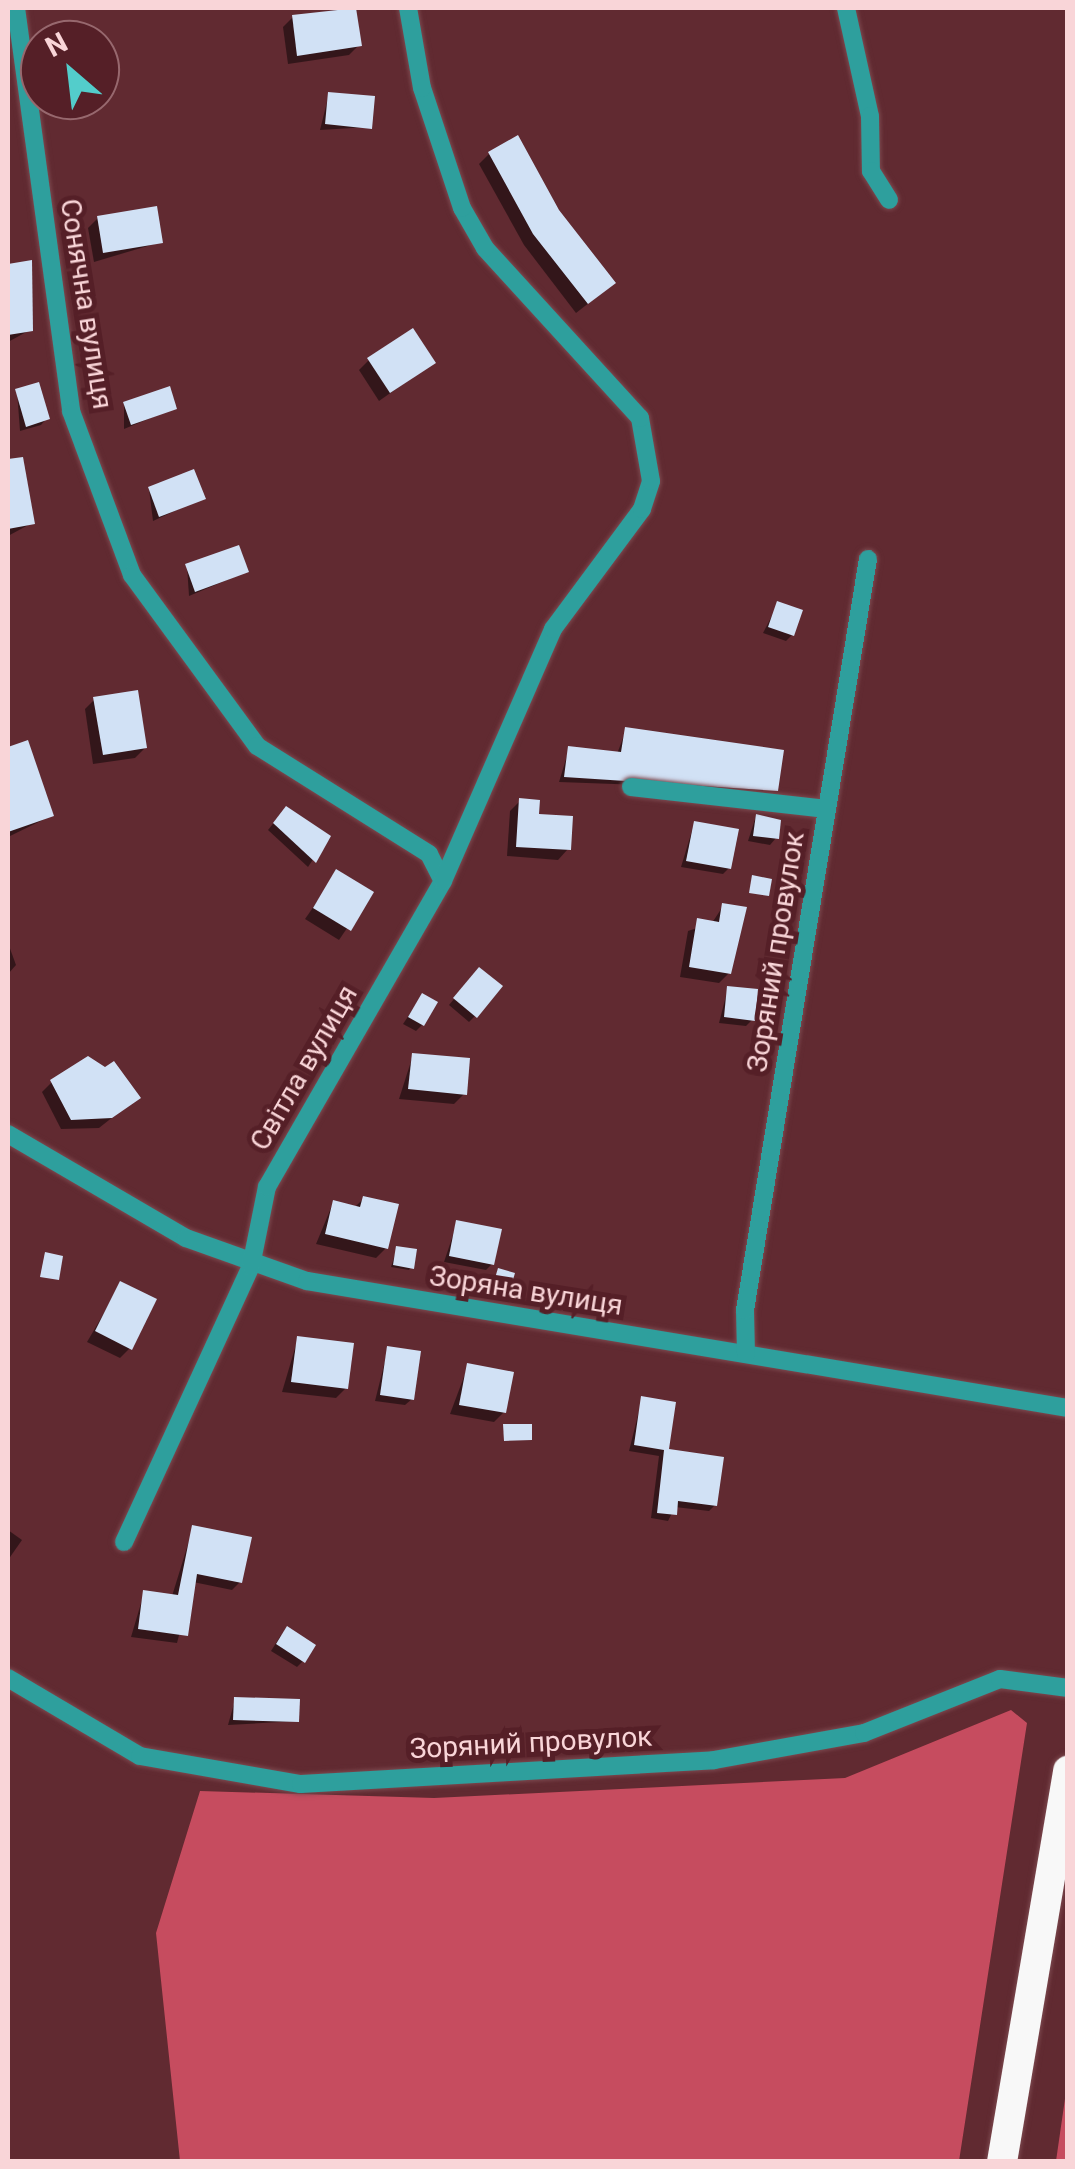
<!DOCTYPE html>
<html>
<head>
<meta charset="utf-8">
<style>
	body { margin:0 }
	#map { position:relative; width:1075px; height:2169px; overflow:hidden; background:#612a31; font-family:Roboto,sans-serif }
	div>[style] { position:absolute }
	.forest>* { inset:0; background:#c64c5f }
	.shadow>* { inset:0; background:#0007 }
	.building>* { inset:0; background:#d1e1f5 }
	.roads { filter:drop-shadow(0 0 2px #7c494f) drop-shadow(0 0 2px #7c494f) }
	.minor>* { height:18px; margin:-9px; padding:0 9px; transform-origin:9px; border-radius:9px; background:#2e9f9d }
	.highway>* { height:30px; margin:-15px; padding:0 15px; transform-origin:15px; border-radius:15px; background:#f8f8f8 }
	span { translate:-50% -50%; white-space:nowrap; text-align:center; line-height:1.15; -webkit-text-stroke:10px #551f27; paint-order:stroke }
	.street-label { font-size:28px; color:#f9d5d8 }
	.frame { position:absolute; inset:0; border:10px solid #f9d5d8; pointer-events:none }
	.north { position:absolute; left:20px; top:20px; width:100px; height:100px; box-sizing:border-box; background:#551f27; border:2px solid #97686e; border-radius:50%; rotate:332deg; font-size:28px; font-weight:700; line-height:40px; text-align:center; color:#f9d5d8 }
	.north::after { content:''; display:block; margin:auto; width:35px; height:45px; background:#53cdcb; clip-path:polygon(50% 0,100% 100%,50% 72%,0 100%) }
</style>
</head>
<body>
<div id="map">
	<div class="forest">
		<div style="clip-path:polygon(1011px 1710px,1027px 1723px,959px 2161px,180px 2161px,156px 1933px,200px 1791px,434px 1798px,845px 1778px)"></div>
		<div style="clip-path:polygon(1067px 2085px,1067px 2161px,1056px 2161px)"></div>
	</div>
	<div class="shadow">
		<div style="clip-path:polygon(354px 8px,359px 45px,349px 55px,288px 64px,283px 27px,293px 17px)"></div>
		<div style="clip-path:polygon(329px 94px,369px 127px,320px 130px)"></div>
		<div style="clip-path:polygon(489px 154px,603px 292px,576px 313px,524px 245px,479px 164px)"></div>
		<div style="clip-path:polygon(98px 218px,161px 242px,94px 262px,88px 228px)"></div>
		<div style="clip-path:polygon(29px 263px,30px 330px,8px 342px,8px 267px)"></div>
		<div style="clip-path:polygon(369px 360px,433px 363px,379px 401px,359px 370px)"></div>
		<div style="clip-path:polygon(17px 391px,47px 418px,41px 425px,20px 431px)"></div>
		<div style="clip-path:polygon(124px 404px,175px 408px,124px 429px)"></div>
		<div style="clip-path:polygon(21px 460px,32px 523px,8px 536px,8px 462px)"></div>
		<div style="clip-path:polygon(149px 489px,203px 498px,153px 521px)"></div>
		<div style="clip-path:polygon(187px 566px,246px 572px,189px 596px)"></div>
		<div style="clip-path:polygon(778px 604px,792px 635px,786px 641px,763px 633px)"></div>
		<div style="clip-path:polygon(95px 699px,145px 748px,135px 758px,93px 764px,85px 709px)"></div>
		<div style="clip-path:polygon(626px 730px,775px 790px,559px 782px,569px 749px,617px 754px)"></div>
		<div style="clip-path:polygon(26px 743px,51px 816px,8px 837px,8px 750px)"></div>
		<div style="clip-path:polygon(520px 801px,568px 849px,558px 860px,507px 856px,510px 811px)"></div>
		<div style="clip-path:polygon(280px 815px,328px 837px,308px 867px,268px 830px)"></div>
		<div style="clip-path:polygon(756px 816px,776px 838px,770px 845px,748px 841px)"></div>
		<div style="clip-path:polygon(694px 824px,729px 868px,723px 874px,681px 867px)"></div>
		<div style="clip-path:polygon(337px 873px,371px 893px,339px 940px,305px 919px)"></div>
		<div style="clip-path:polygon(723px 906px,729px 973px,719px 983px,680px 977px,688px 931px,712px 923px)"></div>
		<div style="clip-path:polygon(8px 943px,16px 965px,8px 974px)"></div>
		<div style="clip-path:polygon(473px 976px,475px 1016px,469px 1022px,449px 1005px)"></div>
		<div style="clip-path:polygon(728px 988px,752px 1020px,746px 1026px,719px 1023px)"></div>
		<div style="clip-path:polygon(422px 996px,422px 1025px,416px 1031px,403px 1024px)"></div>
		<div style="clip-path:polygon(413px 1055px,464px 1094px,454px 1104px,399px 1099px)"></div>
		<div style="clip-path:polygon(52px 1082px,138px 1097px,99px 1128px,61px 1129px,42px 1092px)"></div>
		<div style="clip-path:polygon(364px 1198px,386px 1248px,376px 1258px,316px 1244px,333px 1203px,354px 1208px)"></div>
		<div style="clip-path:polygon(457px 1223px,492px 1264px,486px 1270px,444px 1262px)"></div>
		<div style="clip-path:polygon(397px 1248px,411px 1267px,409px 1270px,391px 1267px)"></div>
		<div style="clip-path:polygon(121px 1284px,130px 1348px,120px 1358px,87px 1342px)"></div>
		<div style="clip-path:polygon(298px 1338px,346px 1388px,336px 1398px,282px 1392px)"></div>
		<div style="clip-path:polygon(388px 1349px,412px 1399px,405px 1405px,375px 1401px)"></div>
		<div style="clip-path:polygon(468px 1366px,504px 1412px,494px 1422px,450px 1414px)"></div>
		<div style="clip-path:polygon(642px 1399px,666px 1452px,715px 1505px,709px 1511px,675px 1507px,668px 1521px,651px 1518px,659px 1456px,629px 1451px)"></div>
		<div style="clip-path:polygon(193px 1528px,240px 1582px,232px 1590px,193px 1582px,177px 1643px,131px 1637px,144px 1593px,172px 1596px)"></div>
		<div style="clip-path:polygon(8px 1530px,22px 1540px,8px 1560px)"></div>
		<div style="clip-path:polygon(281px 1635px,303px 1661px,297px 1667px,271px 1651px)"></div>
		<div style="clip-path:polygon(235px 1700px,297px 1721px,228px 1725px)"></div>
	</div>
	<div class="building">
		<div style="clip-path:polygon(356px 8px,362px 46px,297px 56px,292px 15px)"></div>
		<div style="clip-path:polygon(328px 92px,375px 96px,372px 129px,325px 124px)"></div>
		<div style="clip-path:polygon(518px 135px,559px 210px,616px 283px,588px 304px,533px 234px,488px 152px)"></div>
		<div style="clip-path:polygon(157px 206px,163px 243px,103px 253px,97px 216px)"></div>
		<div style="clip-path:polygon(32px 260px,33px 331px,8px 335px,8px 264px)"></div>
		<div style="clip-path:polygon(413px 328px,436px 363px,390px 393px,367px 358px)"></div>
		<div style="clip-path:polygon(39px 382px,50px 419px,26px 427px,15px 389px)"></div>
		<div style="clip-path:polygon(170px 386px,177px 409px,131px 425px,123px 402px)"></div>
		<div style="clip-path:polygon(23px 457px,35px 524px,8px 529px,8px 459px)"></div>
		<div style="clip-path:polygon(194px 469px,206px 499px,159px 517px,148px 487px)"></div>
		<div style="clip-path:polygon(239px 545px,249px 572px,195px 592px,185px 564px)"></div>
		<div style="clip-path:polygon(777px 601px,803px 610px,794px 636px,768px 627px)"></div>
		<div style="clip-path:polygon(138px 690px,147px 748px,103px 755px,93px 697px)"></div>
		<div style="clip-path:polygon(625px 727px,784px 750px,778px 791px,564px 777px,568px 746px,621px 752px)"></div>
		<div style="clip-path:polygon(28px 740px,54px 816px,8px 832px,8px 747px)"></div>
		<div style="clip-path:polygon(519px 798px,540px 800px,539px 814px,573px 816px,571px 850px,516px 847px)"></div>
		<div style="clip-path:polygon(286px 806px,331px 836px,316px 863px,273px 823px)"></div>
		<div style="clip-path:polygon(756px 814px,781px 820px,779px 839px,753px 836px)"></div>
		<div style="clip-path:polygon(694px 821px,739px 829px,731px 869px,686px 861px)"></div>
		<div style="clip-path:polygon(336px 869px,374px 892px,351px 931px,313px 908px)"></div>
		<div style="clip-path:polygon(752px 875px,772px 879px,769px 896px,749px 893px)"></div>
		<div style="clip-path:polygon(722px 903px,747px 907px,731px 974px,689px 967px,697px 918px,719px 922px)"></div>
		<div style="clip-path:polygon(479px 967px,503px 986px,477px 1018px,453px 998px)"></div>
		<div style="clip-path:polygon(727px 986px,758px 989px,755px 1021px,724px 1017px)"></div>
		<div style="clip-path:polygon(422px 993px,438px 1002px,424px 1026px,408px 1017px)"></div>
		<div style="clip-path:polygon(412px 1053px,470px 1058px,467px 1095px,408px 1089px)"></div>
		<div style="clip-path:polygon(88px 1056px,105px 1067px,114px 1061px,141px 1098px,112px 1118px,71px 1120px,50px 1080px)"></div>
		<div style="clip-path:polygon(363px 1196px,399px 1204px,388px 1249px,325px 1234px,333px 1200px,360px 1207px)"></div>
		<div style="clip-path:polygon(456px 1220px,502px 1229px,494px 1265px,449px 1256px)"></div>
		<div style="clip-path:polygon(396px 1246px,417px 1249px,414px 1269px,393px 1265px)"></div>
		<div style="clip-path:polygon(45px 1252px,63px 1256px,59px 1280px,40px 1277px)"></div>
		<div style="clip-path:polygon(498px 1268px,515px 1273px,510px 1290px,493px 1285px)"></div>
		<div style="clip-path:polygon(120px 1281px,157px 1299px,132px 1350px,95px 1331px)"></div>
		<div style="clip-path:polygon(297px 1336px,354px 1343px,348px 1389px,291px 1382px)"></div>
		<div style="clip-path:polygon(387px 1346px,421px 1351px,414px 1400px,380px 1395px)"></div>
		<div style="clip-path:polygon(467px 1363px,514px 1372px,506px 1413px,459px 1405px)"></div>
		<div style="clip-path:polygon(641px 1396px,676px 1402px,669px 1449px,724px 1457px,717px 1506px,678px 1501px,677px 1515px,657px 1513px,664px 1450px,634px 1445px)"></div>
		<div style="clip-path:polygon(503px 1424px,532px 1424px,532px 1440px,504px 1441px)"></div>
		<div style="clip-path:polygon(192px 1525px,252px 1537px,242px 1583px,197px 1574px,188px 1636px,138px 1629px,143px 1590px,178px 1595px)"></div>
		<div style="clip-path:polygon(287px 1626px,316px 1645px,305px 1663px,276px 1644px)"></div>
		<div style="clip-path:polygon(234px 1697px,300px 1699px,299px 1722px,233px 1720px)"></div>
	</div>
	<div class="roads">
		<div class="minor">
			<div style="left:16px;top:8px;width:407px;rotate:82.2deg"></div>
			<div style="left:71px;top:411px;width:175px;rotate:69.6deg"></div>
			<div style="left:132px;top:575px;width:212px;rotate:53.8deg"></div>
			<div style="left:257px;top:746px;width:203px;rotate:32.1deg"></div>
			<div style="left:429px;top:854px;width:30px;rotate:63deg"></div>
			<div style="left:846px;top:8px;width:111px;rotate:77.5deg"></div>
			<div style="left:870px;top:116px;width:55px;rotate:89deg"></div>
			<div style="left:871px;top:171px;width:34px;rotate:58deg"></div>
			<div style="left:631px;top:787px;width:197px;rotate:6.4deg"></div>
			<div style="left:8px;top:1134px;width:206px;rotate:30.3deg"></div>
			<div style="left:186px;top:1238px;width:128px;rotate:19.6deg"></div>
			<div style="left:307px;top:1281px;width:772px;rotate:9.47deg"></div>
			<div style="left:746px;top:1354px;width:44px;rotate:-91.3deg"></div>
			<div style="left:745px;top:1310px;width:761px;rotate:-80.7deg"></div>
			<div style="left:124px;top:1542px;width:304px;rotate:-65.3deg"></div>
			<div style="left:251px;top:1266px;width:81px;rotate:-78.6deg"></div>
			<div style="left:267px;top:1187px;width:353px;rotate:-60.1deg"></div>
			<div style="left:443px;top:881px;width:275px;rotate:-66.4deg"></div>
			<div style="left:553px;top:629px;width:149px;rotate:-53.4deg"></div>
			<div style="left:642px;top:509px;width:29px;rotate:-72deg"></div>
			<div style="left:651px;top:481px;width:64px;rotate:-99.9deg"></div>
			<div style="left:640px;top:418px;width:230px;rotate:-132.4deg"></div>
			<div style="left:485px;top:248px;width:46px;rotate:-119.9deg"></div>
			<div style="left:462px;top:208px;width:126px;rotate:-108.4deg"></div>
			<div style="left:422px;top:88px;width:81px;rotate:-99.9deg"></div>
			<div style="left:8px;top:1678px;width:153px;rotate:30.6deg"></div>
			<div style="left:140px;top:1756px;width:163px;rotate:9.9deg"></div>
			<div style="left:301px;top:1784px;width:414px;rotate:-3.3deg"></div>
			<div style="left:714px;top:1760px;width:152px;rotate:-10.2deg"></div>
			<div style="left:864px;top:1733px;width:146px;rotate:-21.7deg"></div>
			<div style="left:1000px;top:1679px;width:69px;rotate:7.5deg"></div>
		</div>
		<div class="highway">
			<div style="left:1002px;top:2162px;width:397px;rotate:-80.4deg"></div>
		</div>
	</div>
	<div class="street-label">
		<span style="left:86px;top:304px;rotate:81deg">Сонячна вулиця</span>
		<span style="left:776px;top:952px;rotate:-81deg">Зоряний провулок</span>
		<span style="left:304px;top:1068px;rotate:-60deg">Світла вулиця</span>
		<span style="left:526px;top:1291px;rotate:9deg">Зоряна вулиця</span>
		<span style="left:531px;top:1743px;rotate:-3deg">Зоряний провулок</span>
	</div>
	<div class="frame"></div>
	<div class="north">N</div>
</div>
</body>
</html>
